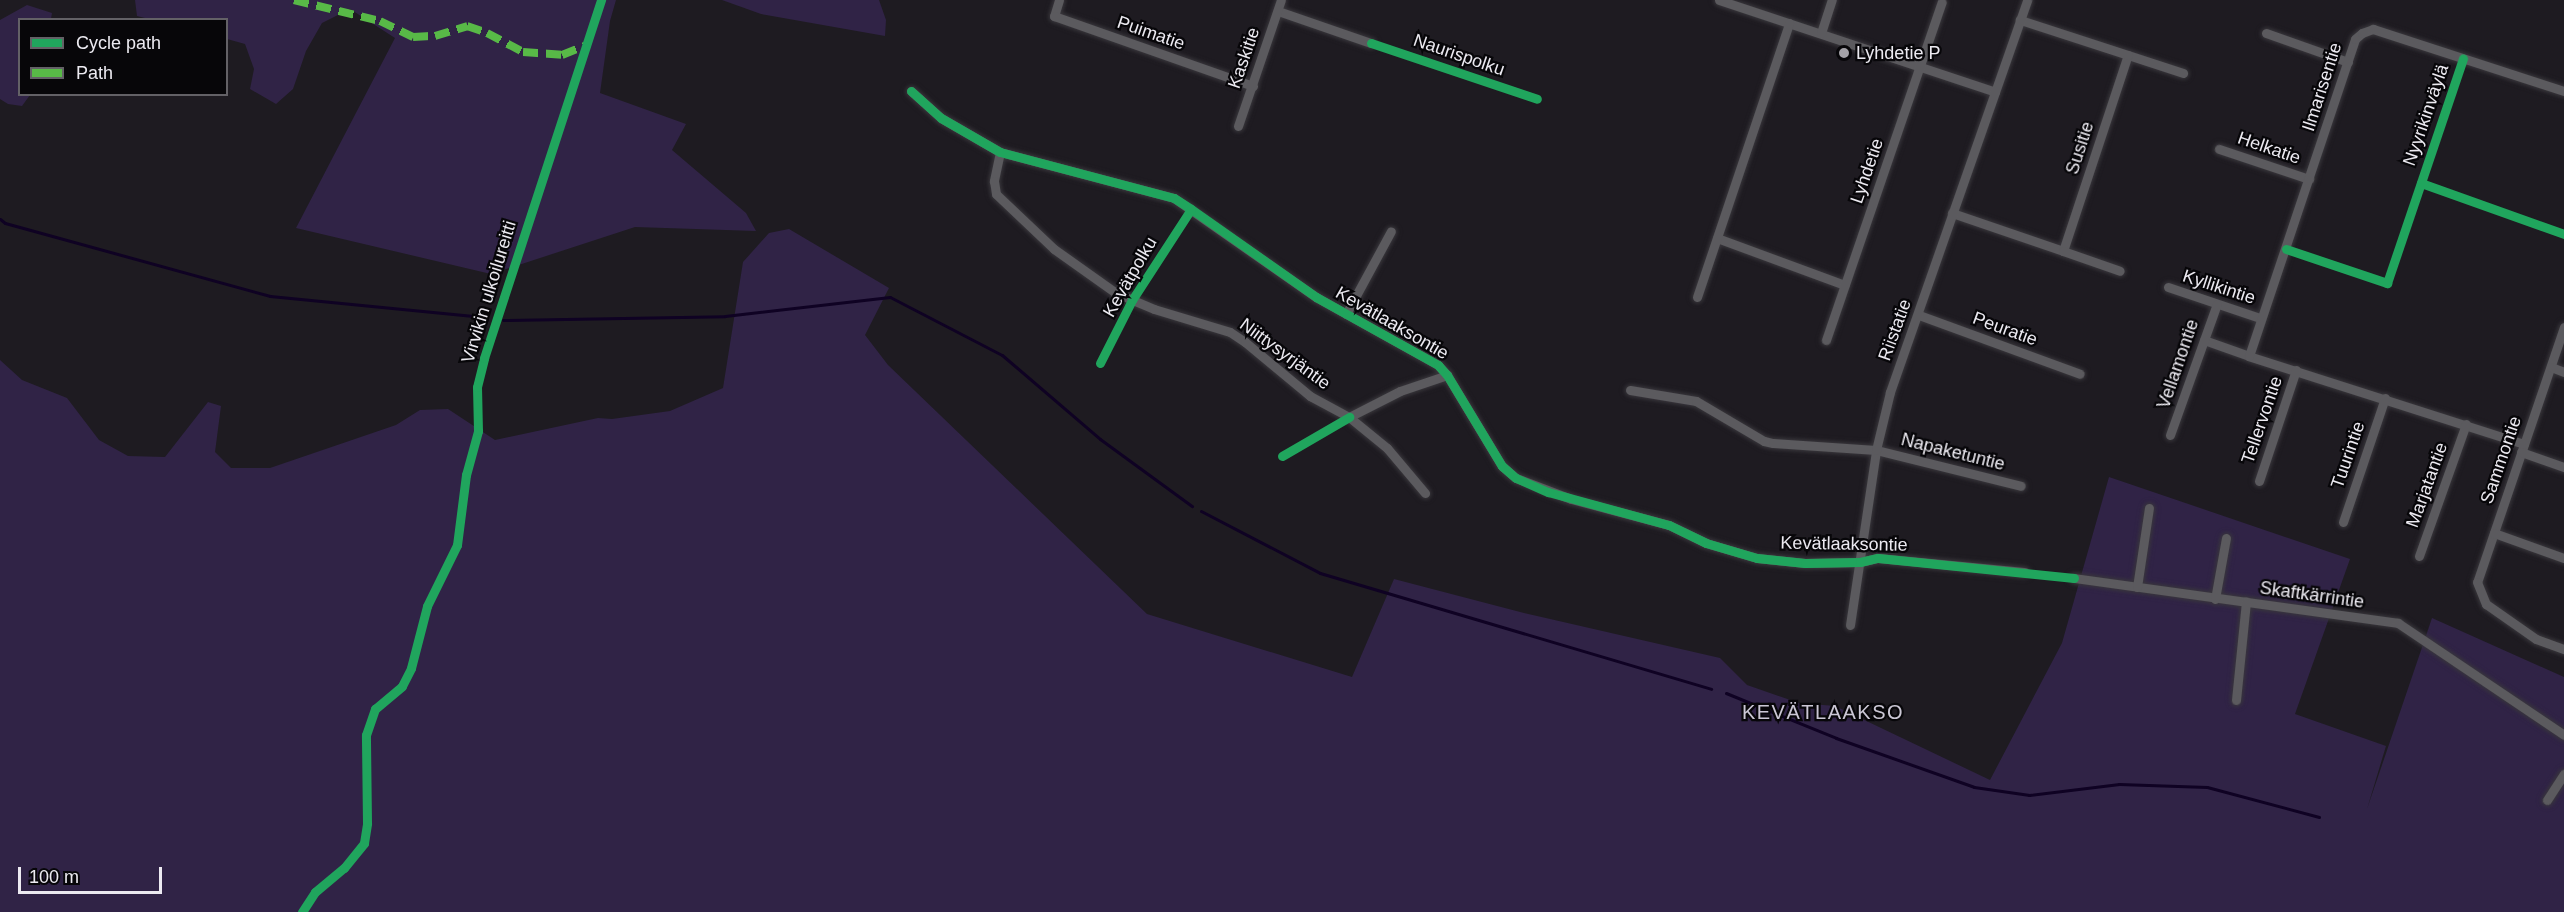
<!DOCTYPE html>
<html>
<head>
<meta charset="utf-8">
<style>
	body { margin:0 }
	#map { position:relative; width:2564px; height:912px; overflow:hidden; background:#1e1b21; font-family:Helvetica,sans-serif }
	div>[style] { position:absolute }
	.green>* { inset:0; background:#302346 }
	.stream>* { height:3px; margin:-1.5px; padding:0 1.5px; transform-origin:1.5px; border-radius:1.5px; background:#0f0223 }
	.roads { filter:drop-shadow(0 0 2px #39373c) drop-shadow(0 0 2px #39373c) }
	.minor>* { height:9px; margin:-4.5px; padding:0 4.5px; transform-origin:4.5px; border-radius:4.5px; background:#5b5a5e }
	.quiet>* { height:8px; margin-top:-4px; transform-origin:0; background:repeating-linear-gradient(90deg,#58b947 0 15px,transparent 0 23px) }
	.cycleway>* { height:9px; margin:-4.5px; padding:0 4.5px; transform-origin:4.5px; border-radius:4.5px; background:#20a55d }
	.dots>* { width:16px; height:16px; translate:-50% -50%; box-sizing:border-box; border:3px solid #070609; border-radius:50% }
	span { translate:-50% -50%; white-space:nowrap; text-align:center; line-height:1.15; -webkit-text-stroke:4.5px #070609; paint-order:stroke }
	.street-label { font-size:18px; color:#eceaf1 }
	.poi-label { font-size:18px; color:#eceaf1 }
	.left { translate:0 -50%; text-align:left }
	.neighbourhood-label { font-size:20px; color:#cbc7d5; letter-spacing:1.5px }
	.legend { position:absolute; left:18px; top:18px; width:210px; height:78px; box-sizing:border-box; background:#070609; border:2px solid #636166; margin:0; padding:8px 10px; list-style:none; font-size:18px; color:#eceaf1 }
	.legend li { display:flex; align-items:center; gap:12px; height:30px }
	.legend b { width:30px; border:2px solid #636166 }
	.scale { position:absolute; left:18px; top:867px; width:144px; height:27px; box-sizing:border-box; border:3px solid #eceaf1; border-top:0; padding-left:8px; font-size:18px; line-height:21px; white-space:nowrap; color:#eceaf1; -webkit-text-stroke:4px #070609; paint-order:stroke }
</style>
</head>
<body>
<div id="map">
	<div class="green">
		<div style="clip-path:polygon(135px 0,616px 0,610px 21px,600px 93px,686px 124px,672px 150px,746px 213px,756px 231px,635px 227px,491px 274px,296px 228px,395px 38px,350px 9px,322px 23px,306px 51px,293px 89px,276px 104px,250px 89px,254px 69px,245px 44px,227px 39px,226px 20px,149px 19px,137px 16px)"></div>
		<div style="clip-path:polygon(722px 0,879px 0,886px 20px,885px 36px,761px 14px)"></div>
		<div style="clip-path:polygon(27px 5px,52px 13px,51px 19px,20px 20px,20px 94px,30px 95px,22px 106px,8px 104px,0 99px,0 20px)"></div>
		<div style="clip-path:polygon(789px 229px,889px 288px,865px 335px,888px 365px,1147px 614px,1352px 677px,1394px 579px,1524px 613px,1720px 658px,1747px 685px,1799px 703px,1835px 706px,1990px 780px,2062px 643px,2109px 477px,2350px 559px,2295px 714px,2386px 746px,2367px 809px,2432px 618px,2564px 677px,2564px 912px,0 912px,0 360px,22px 380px,67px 398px,99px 440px,128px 456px,165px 457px,208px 402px,221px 406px,215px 452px,231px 468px,270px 468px,396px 425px,420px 410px,448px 409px,495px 440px,598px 418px,612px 419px,670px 411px,723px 388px,743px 262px,769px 233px)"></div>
	</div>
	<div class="stream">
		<div style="left:0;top:219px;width:6px;rotate:39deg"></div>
		<div style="left:5px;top:223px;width:275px;rotate:15.4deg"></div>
		<div style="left:270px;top:296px;width:217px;rotate:5.6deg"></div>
		<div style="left:503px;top:320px;width:222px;rotate:-1deg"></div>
		<div style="left:725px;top:316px;width:166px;rotate:-6.6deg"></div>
		<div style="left:890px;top:297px;width:126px;rotate:27.4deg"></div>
		<div style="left:1002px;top:355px;width:129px;rotate:40.6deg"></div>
		<div style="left:1100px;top:439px;width:114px;rotate:36.1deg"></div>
		<div style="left:1201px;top:511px;width:134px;rotate:27.5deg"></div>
		<div style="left:1320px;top:573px;width:408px;rotate:16.5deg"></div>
		<div style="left:1726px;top:693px;width:119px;rotate:22.2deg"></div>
		<div style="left:1836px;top:738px;width:146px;rotate:19.5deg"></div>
		<div style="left:1974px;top:787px;width:56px;rotate:8.3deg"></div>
		<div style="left:2029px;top:795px;width:91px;rotate:-7deg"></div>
		<div style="left:2119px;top:784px;width:88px;rotate:2deg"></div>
		<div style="left:2207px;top:787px;width:116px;rotate:15deg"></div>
	</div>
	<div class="roads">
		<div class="minor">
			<div style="left:1059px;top:0;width:17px;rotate:107deg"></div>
			<div style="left:1054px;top:16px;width:211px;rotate:19.4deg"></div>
			<div style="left:1719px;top:0;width:291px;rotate:18.4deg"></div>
			<div style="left:1278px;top:11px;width:98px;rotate:19deg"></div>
			<div style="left:1821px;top:33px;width:35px;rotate:-72deg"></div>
			<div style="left:2266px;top:33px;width:87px;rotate:19.5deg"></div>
			<div style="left:2128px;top:55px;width:58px;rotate:18.1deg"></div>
			<div style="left:911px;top:91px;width:40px;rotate:42deg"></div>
			<div style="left:941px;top:118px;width:68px;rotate:30deg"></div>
			<div style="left:1000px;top:152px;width:180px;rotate:14.8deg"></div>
			<div style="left:1174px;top:198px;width:173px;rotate:34.9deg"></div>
			<div style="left:1316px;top:297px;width:140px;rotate:29.1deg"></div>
			<div style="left:1438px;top:365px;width:13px;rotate:48deg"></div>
			<div style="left:1447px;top:375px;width:106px;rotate:58.9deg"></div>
			<div style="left:1502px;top:466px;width:18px;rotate:41deg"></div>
			<div style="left:1516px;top:478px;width:59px;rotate:20.9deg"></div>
			<div style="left:1571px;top:499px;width:101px;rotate:14.9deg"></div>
			<div style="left:1669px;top:525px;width:41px;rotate:25.9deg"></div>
			<div style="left:1706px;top:543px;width:53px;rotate:16.4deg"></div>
			<div style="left:1757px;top:558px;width:48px;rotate:5.9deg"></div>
			<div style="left:1805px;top:563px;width:55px;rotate:-1deg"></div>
			<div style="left:1860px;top:562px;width:18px;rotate:-13deg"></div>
			<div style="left:1878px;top:558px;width:147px;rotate:5.5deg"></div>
			<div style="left:1238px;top:126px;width:133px;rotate:-71.2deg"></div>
			<div style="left:2219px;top:149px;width:95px;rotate:18.4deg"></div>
			<div style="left:1000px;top:152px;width:30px;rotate:102deg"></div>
			<div style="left:994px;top:181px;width:13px;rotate:81deg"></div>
			<div style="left:996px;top:194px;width:80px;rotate:43.5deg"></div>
			<div style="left:1054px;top:249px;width:76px;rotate:35.4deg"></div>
			<div style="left:1116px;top:293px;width:41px;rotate:22.8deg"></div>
			<div style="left:1154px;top:309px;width:79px;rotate:16.8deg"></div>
			<div style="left:1230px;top:332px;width:18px;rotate:34deg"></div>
			<div style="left:1245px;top:342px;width:85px;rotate:39.7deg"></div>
			<div style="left:1310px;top:396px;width:44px;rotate:28.3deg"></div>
			<div style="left:1349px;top:417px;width:49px;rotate:39.2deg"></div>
			<div style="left:1387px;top:448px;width:59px;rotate:49.8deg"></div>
			<div style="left:1952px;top:213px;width:117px;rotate:18.9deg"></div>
			<div style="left:2063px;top:251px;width:206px;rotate:-71.7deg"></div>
			<div style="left:2128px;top:55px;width:114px;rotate:-162deg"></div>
			<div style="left:1717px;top:238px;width:136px;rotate:20.2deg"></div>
			<div style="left:2063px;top:251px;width:60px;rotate:19.3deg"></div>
			<div style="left:2168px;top:287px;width:97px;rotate:18.6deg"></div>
			<div style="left:1697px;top:297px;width:289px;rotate:-71.4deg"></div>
			<div style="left:1346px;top:314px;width:94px;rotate:-61.5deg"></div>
			<div style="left:1919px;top:315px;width:171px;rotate:20.1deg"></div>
			<div style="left:2564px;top:327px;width:269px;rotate:108.8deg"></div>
			<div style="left:2477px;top:582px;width:24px;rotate:68deg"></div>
			<div style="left:2486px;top:604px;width:61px;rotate:35deg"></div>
			<div style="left:2536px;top:639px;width:30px;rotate:20deg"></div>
			<div style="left:1826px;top:340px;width:357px;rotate:-71.1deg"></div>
			<div style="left:2204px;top:340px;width:48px;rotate:19.6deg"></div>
			<div style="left:2551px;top:367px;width:14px;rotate:21deg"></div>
			<div style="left:1630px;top:390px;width:67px;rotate:9.5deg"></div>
			<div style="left:1696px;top:401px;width:79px;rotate:30.5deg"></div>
			<div style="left:1764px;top:441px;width:9px;rotate:13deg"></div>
			<div style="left:1773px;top:443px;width:103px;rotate:3.9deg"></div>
			<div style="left:1876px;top:450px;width:149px;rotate:13.9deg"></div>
			<div style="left:1349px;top:417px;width:57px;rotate:-27deg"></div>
			<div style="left:1400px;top:391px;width:50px;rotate:-18.8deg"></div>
			<div style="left:2170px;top:435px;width:139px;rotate:-70.3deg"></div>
			<div style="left:2524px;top:444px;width:289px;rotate:-162.3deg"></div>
			<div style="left:2249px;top:356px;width:334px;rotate:-71.5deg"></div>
			<div style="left:2355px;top:39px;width:9px;rotate:-41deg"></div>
			<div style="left:2362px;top:33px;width:12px;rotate:-20deg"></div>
			<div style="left:2373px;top:29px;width:201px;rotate:18deg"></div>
			<div style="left:2521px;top:452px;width:46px;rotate:19.2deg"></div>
			<div style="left:2259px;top:481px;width:117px;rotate:-71.6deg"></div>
			<div style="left:2343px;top:522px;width:131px;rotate:-71.3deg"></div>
			<div style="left:2494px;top:533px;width:74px;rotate:19.7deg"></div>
			<div style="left:2419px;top:556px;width:140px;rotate:-70.4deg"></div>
			<div style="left:2074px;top:578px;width:327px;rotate:7.9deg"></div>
			<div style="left:2398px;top:623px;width:200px;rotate:34deg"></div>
			<div style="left:2137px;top:587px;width:80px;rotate:-81.4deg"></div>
			<div style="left:2215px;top:599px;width:62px;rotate:-79.8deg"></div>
			<div style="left:1850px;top:625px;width:177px;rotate:-81.5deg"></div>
			<div style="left:1876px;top:450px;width:60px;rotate:-76.4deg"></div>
			<div style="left:1890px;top:392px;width:415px;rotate:-70.7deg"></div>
			<div style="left:2236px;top:700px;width:99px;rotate:-84.2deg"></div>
			<div style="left:2547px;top:800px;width:31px;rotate:-57deg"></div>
		</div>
	</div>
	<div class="quiet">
		<div style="left:294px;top:0;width:89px;rotate:13.7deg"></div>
		<div style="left:380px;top:21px;width:37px;rotate:26deg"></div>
		<div style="left:413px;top:37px;width:22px;rotate:-3deg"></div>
		<div style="left:435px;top:36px;width:34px;rotate:-17deg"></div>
		<div style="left:467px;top:26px;width:21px;rotate:19deg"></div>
		<div style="left:487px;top:33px;width:41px;rotate:27.8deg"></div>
		<div style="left:523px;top:52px;width:39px;rotate:4deg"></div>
		<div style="left:562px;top:55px;width:29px;rotate:-22deg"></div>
	</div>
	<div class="cycleway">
		<div style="left:1371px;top:43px;width:175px;rotate:18.6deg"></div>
		<div style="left:911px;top:91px;width:40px;rotate:42deg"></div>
		<div style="left:941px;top:118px;width:68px;rotate:30deg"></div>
		<div style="left:1000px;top:152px;width:180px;rotate:14.8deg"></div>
		<div style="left:1174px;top:198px;width:20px;rotate:33deg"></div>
		<div style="left:1191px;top:209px;width:153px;rotate:35.1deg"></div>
		<div style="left:1316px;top:297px;width:140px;rotate:29.1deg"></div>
		<div style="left:1438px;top:365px;width:13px;rotate:48deg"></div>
		<div style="left:1447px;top:375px;width:106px;rotate:58.9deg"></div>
		<div style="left:1502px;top:466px;width:18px;rotate:41deg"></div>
		<div style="left:1516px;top:478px;width:35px;rotate:24deg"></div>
		<div style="left:1548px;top:492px;width:125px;rotate:15.3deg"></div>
		<div style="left:1669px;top:525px;width:41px;rotate:25.9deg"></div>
		<div style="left:1706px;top:543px;width:53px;rotate:16.4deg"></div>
		<div style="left:1757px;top:558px;width:48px;rotate:5.9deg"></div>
		<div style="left:1805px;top:563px;width:55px;rotate:-1deg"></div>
		<div style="left:1860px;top:562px;width:18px;rotate:-13deg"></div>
		<div style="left:1878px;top:558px;width:197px;rotate:5.8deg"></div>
		<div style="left:2421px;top:183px;width:152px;rotate:19.6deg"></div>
		<div style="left:2286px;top:249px;width:107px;rotate:18.6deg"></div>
		<div style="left:2387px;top:283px;width:237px;rotate:-71.3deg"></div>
		<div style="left:1100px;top:363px;width:71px;rotate:-63.1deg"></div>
		<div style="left:1132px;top:300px;width:108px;rotate:-57deg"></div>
		<div style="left:1282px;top:456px;width:78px;rotate:-30.2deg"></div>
		<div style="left:302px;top:912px;width:24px;rotate:-57deg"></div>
		<div style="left:315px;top:892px;width:38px;rotate:-40deg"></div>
		<div style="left:344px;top:868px;width:32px;rotate:-51deg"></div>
		<div style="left:364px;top:843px;width:20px;rotate:-81deg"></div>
		<div style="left:367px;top:823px;width:88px;rotate:-90.7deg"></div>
		<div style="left:366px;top:735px;width:28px;rotate:-71deg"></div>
		<div style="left:375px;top:709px;width:35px;rotate:-40deg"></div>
		<div style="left:402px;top:686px;width:20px;rotate:-63deg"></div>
		<div style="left:411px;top:668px;width:64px;rotate:-75.5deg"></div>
		<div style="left:427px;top:606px;width:68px;rotate:-63.8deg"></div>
		<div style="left:457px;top:545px;width:71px;rotate:-82.7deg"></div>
		<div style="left:466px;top:475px;width:46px;rotate:-74.7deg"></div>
		<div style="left:478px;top:431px;width:44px;rotate:-91.3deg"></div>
		<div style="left:477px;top:387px;width:30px;rotate:-76deg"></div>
		<div style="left:484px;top:358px;width:377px;rotate:-71.9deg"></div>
	</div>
	<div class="dots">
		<div style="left:1844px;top:53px;background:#a4a2a8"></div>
	</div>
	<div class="street-label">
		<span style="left:1151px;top:33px;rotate:19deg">Puimatie</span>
		<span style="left:1459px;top:55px;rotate:19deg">Naurispolku</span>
		<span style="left:1244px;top:58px;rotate:-71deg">Kaskitie</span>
		<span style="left:2322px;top:87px;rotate:-72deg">Ilmarisentie</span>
		<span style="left:2426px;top:115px;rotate:-71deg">Nyyrikinväylä</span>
		<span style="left:2080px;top:148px;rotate:-72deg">Susitie</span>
		<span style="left:2269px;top:148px;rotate:19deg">Helkatie</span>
		<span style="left:1867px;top:171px;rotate:-71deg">Lyhdetie</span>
		<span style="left:1130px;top:277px;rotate:-60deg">Kevätpolku</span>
		<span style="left:2219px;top:287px;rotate:18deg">Kyllikintie</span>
		<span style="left:489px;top:292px;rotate:-73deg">Virvikin ulkoilureitti</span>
		<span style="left:1392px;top:323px;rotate:30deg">Kevätlaaksontie</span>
		<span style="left:2005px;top:329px;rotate:20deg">Peuratie</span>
		<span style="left:1895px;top:330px;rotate:-70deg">Riistatie</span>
		<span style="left:1285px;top:354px;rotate:36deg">Niittysyrjäntie</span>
		<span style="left:2178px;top:364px;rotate:-71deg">Vellamontie</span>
		<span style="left:2262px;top:420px;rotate:-71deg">Tellervontie</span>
		<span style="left:1953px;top:452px;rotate:14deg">Napaketuntie</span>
		<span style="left:2348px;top:455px;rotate:-71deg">Tuurintie</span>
		<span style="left:2501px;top:460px;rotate:-71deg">Sammontie</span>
		<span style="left:2427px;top:485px;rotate:-70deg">Marjatantie</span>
		<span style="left:1844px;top:544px;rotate:1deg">Kevätlaaksontie</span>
		<span style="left:2312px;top:595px;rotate:8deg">Skaftkärrintie</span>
	</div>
	<div class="poi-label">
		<span class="left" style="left:1856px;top:53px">Lyhdetie P</span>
	</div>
	<div class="neighbourhood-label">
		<span style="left:1823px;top:712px">KEVÄTLAAKSO</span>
	</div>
	<ul class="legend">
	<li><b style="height:8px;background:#20a55d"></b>Cycle path</li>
	<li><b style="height:8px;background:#58b947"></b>Path</li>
	</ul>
	<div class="scale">100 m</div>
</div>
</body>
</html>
